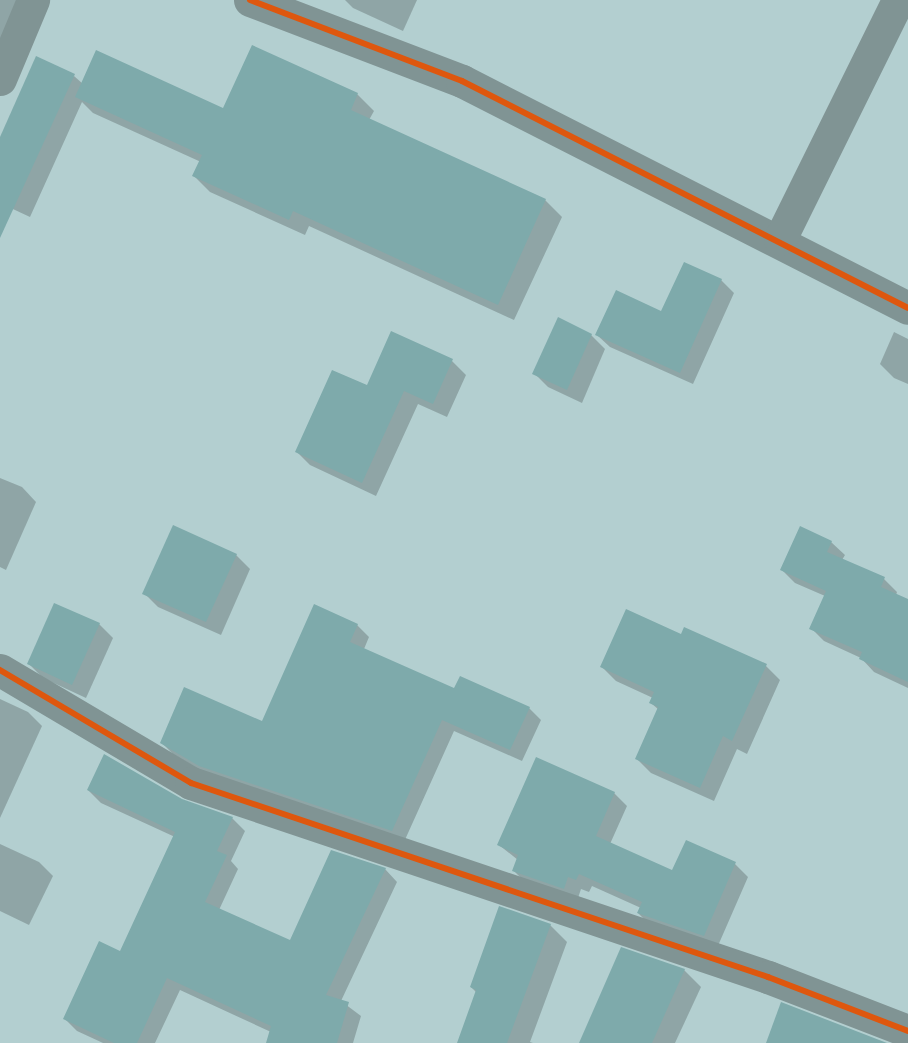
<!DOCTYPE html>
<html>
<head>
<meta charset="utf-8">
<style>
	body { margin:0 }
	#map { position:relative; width:908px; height:1043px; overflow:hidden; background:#b3cfd0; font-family:Jost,sans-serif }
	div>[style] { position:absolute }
	.shadow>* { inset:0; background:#0003 }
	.building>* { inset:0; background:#7eaaab }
	.street>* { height:33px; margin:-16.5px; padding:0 16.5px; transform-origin:16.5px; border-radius:16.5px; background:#809494 }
	.cycleway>* { height:6px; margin:-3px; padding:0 3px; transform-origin:3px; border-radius:3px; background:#de570e }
	span { translate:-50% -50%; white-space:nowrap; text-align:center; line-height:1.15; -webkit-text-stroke:4.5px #dcf6f7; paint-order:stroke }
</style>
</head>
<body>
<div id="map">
	<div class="shadow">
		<div style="clip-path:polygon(0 0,29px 0,0 52px)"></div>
		<div style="clip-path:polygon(345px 0,417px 0,403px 31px,353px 8px)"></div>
		<div style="clip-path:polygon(74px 76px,83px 84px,224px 110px,357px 94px,374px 111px,369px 120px,545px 200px,562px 217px,514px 320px,309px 226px,305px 235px,210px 192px,194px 176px,201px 162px,93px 113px,82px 102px,30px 217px,0 203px,0 141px)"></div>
		<div style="clip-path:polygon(684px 264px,721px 280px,734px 293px,693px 384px,610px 347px,597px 335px,662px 313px)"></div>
		<div style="clip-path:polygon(894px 332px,908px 339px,908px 384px,894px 378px,880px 364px)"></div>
		<div style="clip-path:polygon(591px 335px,605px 349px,582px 403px,548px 387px,534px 373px)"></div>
		<div style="clip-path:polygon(452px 361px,466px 375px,447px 417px,418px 404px,376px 496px,310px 465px,296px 451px,367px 387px)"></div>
		<div style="clip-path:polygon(0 478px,22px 487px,36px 502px,6px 570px,0 567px)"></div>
		<div style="clip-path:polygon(831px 542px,845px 555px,842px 560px,884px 579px,897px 592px,896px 595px,908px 601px,908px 688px,874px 672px,861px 658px,824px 641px,811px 628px,825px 596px,795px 583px,782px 570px)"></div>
		<div style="clip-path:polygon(236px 555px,250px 569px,221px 635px,158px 607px,144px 593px)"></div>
		<div style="clip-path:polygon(99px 624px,113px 638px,86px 698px,43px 678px,29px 664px)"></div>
		<div style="clip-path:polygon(357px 625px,369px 637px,364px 649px,455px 690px,529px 708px,541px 720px,522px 761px,454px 731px,404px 842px,212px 777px,173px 754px,161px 742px,263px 723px)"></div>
		<div style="clip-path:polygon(685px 629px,766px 666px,780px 680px,747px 754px,737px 749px,714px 801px,651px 773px,637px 759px,659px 710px,651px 703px,653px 698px,616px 681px,602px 667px,681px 636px)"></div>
		<div style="clip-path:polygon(0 699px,28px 712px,42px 726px,0 818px)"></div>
		<div style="clip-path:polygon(88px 790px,181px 801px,232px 818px,245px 831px,231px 861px,238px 869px,219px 910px,291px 942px,385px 869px,397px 882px,341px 1001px,361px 1016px,353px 1043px,267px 1043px,271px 1032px,180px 990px,155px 1043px,103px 1043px,77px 1031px,64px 1018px,121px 953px,175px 837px,101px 803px)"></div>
		<div style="clip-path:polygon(614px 793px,627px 806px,610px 844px,673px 872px,735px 864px,748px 877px,717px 948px,651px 926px,638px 913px,641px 908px,592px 886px,589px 892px,581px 889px,577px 901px,527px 884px,514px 871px,518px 860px,499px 845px)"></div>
		<div style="clip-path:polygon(0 844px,39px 862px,53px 876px,29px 925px,0 911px)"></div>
		<div style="clip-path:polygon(550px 925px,567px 942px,530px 1042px,533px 1043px,458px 1043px,477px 993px,471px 987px)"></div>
		<div style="clip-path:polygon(684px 970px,701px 987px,675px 1043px,580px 1043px)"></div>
	</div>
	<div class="building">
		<div style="clip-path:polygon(252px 45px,358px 93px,351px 110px,546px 199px,498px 305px,293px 211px,289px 220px,192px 176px,202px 155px,75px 97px,96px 50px,223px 108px)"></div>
		<div style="clip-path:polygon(36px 56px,75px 74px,0 238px,0 137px)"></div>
		<div style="clip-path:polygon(684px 262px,722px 279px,680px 373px,595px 335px,616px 290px,661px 311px)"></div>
		<div style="clip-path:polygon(558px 317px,592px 334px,567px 390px,532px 374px)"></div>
		<div style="clip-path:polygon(391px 331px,453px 359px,433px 404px,404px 391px,362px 483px,295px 452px,332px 370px,367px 385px)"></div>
		<div style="clip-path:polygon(173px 525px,237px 554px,206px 622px,142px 594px)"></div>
		<div style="clip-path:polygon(800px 526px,832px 541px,827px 552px,885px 577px,881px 587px,908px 599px,908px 682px,859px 659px,862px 652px,809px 629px,826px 591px,780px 570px)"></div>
		<div style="clip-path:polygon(54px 603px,100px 623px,72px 685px,27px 664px)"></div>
		<div style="clip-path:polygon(314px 604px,358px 624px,350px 642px,454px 688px,460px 676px,530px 707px,510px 750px,442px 720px,392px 831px,199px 766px,160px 743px,184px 687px,262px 721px)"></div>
		<div style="clip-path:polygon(626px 609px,681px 634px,684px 627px,767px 664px,732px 741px,723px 736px,700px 788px,635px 759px,658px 707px,649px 703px,654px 692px,600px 667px)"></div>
		<div style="clip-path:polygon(104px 754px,182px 799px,233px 817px,217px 851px,227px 855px,205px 902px,290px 940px,331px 850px,386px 868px,326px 995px,349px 1002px,337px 1043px,266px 1043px,271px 1026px,167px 978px,137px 1043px,114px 1043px,63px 1019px,99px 941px,120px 951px,175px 832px,87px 790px)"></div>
		<div style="clip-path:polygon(536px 757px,615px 792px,596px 836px,672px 870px,686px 840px,736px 862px,704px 936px,637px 913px,642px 902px,579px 874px,576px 880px,568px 877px,564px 889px,512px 871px,518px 855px,497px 845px)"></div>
		<div style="clip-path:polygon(499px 906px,551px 924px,507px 1043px,457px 1043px,476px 990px,470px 987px)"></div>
		<div style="clip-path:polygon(621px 947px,685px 969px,652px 1043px,579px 1043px)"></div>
		<div style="clip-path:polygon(781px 1002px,887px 1043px,766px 1043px)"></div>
	</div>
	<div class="street">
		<div style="left:250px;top:0;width:227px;rotate:20.9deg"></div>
		<div style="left:462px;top:81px;width:500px;rotate:26.97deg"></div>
		<div style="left:0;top:79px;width:86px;rotate:-67.3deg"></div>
		<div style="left:780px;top:239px;width:267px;rotate:-63.7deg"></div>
		<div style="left:0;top:670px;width:222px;rotate:30.6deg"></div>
		<div style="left:191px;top:783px;width:609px;rotate:18.58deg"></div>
		<div style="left:768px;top:977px;width:150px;rotate:21.1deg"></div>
	</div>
	<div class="cycleway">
		<div style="left:250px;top:0;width:227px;rotate:20.9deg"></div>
		<div style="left:462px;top:81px;width:500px;rotate:26.97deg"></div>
		<div style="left:0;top:670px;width:222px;rotate:30.6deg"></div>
		<div style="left:191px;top:783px;width:609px;rotate:18.58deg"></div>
		<div style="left:768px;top:977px;width:150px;rotate:21.1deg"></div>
	</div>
</div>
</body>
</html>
